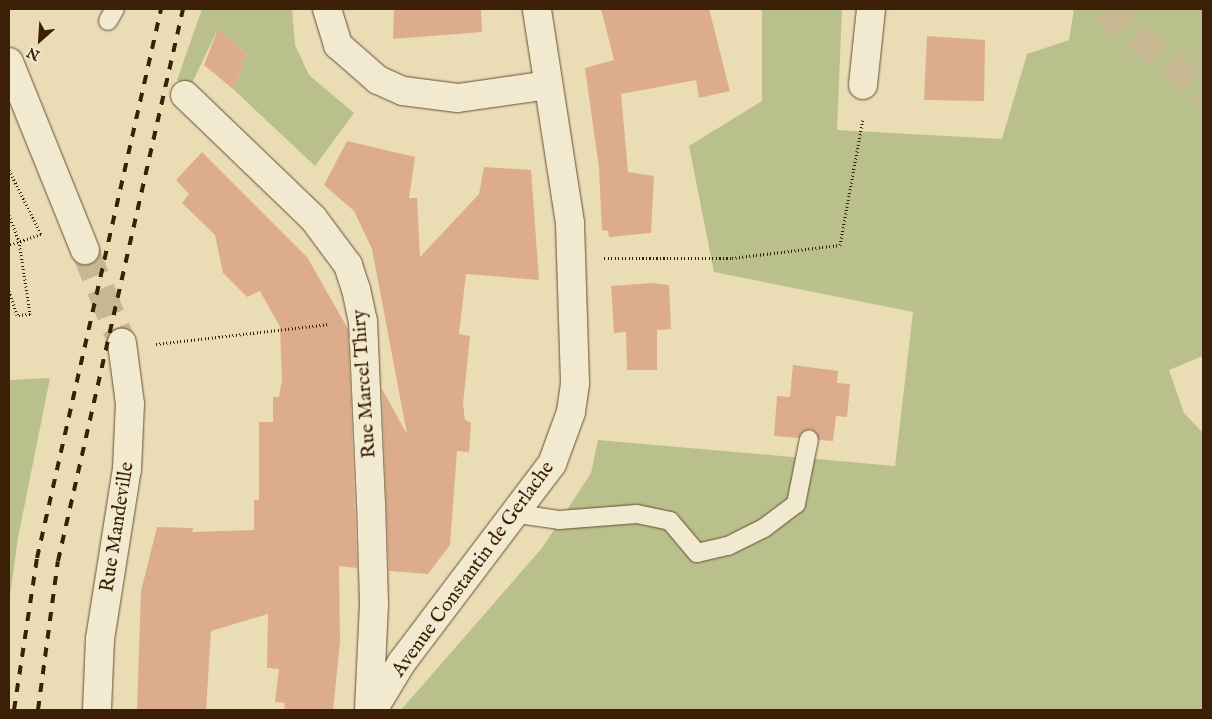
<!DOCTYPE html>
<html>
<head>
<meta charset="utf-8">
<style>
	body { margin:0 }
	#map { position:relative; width:1212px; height:719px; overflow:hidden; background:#eaddb6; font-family:"IM FELL English",serif }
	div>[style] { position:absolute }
	.green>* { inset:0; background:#bac08c }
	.building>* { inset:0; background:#ddac8c }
	.minor-tunnel>* { height:28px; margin-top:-14px; transform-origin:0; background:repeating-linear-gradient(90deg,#c7b793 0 28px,transparent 0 42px) }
	.motorway-tunnel>* { height:28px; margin-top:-14px; transform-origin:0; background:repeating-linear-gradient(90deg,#c7b793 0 28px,transparent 0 42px) }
	.path>* { height:3px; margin-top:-1.5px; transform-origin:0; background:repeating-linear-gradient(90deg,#3b1f06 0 1px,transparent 0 3.5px) }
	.roads { filter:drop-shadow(0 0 1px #674e32) drop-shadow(0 0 1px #674e32) }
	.service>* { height:18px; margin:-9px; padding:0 9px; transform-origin:9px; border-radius:9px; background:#f1e9d0 }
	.minor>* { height:28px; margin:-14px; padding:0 14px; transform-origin:14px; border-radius:14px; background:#f1e9d0 }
	.rail>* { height:4px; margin-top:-2px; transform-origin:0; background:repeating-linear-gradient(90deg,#3b1f06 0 9px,transparent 0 18px) }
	span { translate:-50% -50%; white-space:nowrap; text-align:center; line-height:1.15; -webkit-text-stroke:5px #f1e9d0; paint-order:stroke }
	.street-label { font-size:20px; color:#3b1f06 }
	.frame { position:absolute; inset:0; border:10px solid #3b1f06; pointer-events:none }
	.north { position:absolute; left:15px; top:15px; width:50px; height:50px; -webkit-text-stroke:4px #f1e9d0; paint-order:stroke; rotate:206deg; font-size:14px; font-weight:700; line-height:20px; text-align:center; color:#3b1f06 }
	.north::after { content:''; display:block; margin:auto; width:18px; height:22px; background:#3b1f06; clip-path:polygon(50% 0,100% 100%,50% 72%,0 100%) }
</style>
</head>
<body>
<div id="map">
	<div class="green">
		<div style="clip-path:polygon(202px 9px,292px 9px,295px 45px,309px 75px,354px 113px,315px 166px,233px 89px,247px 54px,218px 29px,191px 85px,177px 80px)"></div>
		<div style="clip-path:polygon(762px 9px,842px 9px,837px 130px,1002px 139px,1027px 54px,1069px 40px,1074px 9px,1203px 9px,1203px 356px,1169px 370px,1184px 413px,1203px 433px,1203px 710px,401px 710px,542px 548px,591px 473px,598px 440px,895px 466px,913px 312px,714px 272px,689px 146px,762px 101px)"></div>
		<div style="clip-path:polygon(50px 378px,18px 538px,9px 603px,9px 380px)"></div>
	</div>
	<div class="building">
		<div style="clip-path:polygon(394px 9px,481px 9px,482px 32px,393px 39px)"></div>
		<div style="clip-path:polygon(601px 9px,709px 9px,730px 91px,699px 98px,696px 80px,621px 94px,628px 172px,654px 176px,651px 233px,609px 237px,608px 231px,602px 230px,599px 168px,585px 68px,614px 60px)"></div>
		<div style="clip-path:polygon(218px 29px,247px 54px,233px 89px,204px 65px)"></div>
		<div style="clip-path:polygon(927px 36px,985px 40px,984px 101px,924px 100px)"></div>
		<div style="clip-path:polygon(347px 141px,415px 157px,409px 198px,417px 198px,420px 257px,479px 194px,484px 167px,531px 170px,539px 280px,466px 274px,459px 334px,470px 336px,463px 404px,465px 420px,471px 423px,469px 452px,457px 451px,450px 545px,428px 574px,389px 571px,382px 389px,407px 434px,372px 249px,354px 211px,324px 185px)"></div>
		<div style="clip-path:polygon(202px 152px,307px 257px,348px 329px,357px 568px,339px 566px,340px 642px,333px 710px,284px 710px,285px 703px,275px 702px,279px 669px,267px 668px,268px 614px,211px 631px,206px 710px,137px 710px,141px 591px,157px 527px,193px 528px,192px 532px,254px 530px,254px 500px,259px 500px,259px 422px,273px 422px,273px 397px,279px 397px,282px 380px,280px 327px,260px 291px,247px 297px,223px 273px,215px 235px,182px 203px,189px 194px,176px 180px)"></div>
		<div style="clip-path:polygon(653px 283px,669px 285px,671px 329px,657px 330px,657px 370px,627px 370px,626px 332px,614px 333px,611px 286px)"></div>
		<div style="clip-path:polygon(793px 365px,838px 371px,837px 383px,850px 384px,847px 417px,836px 416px,833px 441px,819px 440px,811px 429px,798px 438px,774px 436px,777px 396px,790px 397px)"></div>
	</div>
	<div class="minor-tunnel">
		<div style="left:85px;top:250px;width:100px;rotate:68.3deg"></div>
	</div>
	<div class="motorway-tunnel">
		<div style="left:1105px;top:9px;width:130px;rotate:40.9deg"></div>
	</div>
	<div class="path">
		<div style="left:9px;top:170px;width:72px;rotate:63.4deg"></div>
		<div style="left:41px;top:234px;width:34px;rotate:161deg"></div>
		<div style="left:9px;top:215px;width:28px;rotate:69deg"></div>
		<div style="left:19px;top:241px;width:74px;rotate:81.4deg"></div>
		<div style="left:30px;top:314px;width:13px;rotate:176deg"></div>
		<div style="left:17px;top:315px;width:25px;rotate:-108deg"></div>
		<div style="left:604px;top:258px;width:128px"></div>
		<div style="left:732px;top:258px;width:109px;rotate:-6.9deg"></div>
		<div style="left:840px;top:245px;width:129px;rotate:-79.7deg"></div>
		<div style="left:156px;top:344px;width:175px;rotate:-6.6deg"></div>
	</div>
	<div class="roads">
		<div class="service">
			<div style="left:108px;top:21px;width:14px;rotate:-60deg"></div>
			<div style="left:518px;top:514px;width:41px;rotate:8.3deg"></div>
			<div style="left:559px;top:520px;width:78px;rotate:-4.4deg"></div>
			<div style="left:637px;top:514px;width:34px;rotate:12deg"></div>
			<div style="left:670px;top:521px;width:42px;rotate:49.8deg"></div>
			<div style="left:697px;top:553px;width:32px;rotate:-13deg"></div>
			<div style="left:728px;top:546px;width:40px;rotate:-26.6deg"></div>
			<div style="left:764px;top:528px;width:40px;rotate:-37deg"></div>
			<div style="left:796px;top:504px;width:66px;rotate:-78.7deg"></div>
		</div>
		<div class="minor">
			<div style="left:327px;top:9px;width:38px;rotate:73deg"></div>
			<div style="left:338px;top:45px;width:53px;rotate:41.2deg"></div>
			<div style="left:378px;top:80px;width:27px;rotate:24deg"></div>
			<div style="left:403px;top:91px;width:55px;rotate:7.3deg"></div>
			<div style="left:458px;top:98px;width:91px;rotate:-8.2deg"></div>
			<div style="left:9px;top:62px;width:203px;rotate:68deg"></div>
			<div style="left:863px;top:85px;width:76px;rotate:-84deg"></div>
			<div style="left:185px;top:95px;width:178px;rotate:43.9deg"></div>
			<div style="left:313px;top:218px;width:59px;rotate:53.3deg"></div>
			<div style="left:348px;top:265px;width:25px;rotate:72deg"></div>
			<div style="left:356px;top:289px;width:33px;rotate:78deg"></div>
			<div style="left:363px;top:321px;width:181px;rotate:87.5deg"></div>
			<div style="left:371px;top:502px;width:102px;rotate:88.3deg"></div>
			<div style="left:374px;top:604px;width:106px;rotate:92.7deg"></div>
			<div style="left:97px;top:710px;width:71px;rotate:-87.6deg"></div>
			<div style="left:100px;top:639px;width:172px;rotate:-81deg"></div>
			<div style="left:127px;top:469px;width:65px;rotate:-87.4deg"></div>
			<div style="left:130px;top:404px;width:62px;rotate:-97.5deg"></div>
			<div style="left:373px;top:710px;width:56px;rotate:-58.9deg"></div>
			<div style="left:402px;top:662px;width:248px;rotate:-52.9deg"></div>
			<div style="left:552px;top:464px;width:55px;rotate:-69.9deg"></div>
			<div style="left:571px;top:412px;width:29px;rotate:-82deg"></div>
			<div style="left:575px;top:383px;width:160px;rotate:-91.8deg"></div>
			<div style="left:570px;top:223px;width:217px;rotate:-98.8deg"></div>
		</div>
	</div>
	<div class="rail">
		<div style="left:14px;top:710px;width:154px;rotate:-81.4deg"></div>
		<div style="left:37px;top:558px;width:563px;rotate:-77.27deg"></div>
		<div style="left:38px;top:710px;width:150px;rotate:-82.4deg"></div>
		<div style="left:58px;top:561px;width:566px;rotate:-77.24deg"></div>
	</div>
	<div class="street-label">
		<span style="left:364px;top:384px;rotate:-94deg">Rue Marcel Thiry</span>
		<span style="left:117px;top:527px;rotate:-81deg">Rue Mandeville</span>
		<span style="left:473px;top:569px;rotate:-54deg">Avenue Constantin de Gerlache</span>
	</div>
	<div class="frame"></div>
	<div class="north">N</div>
</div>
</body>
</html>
